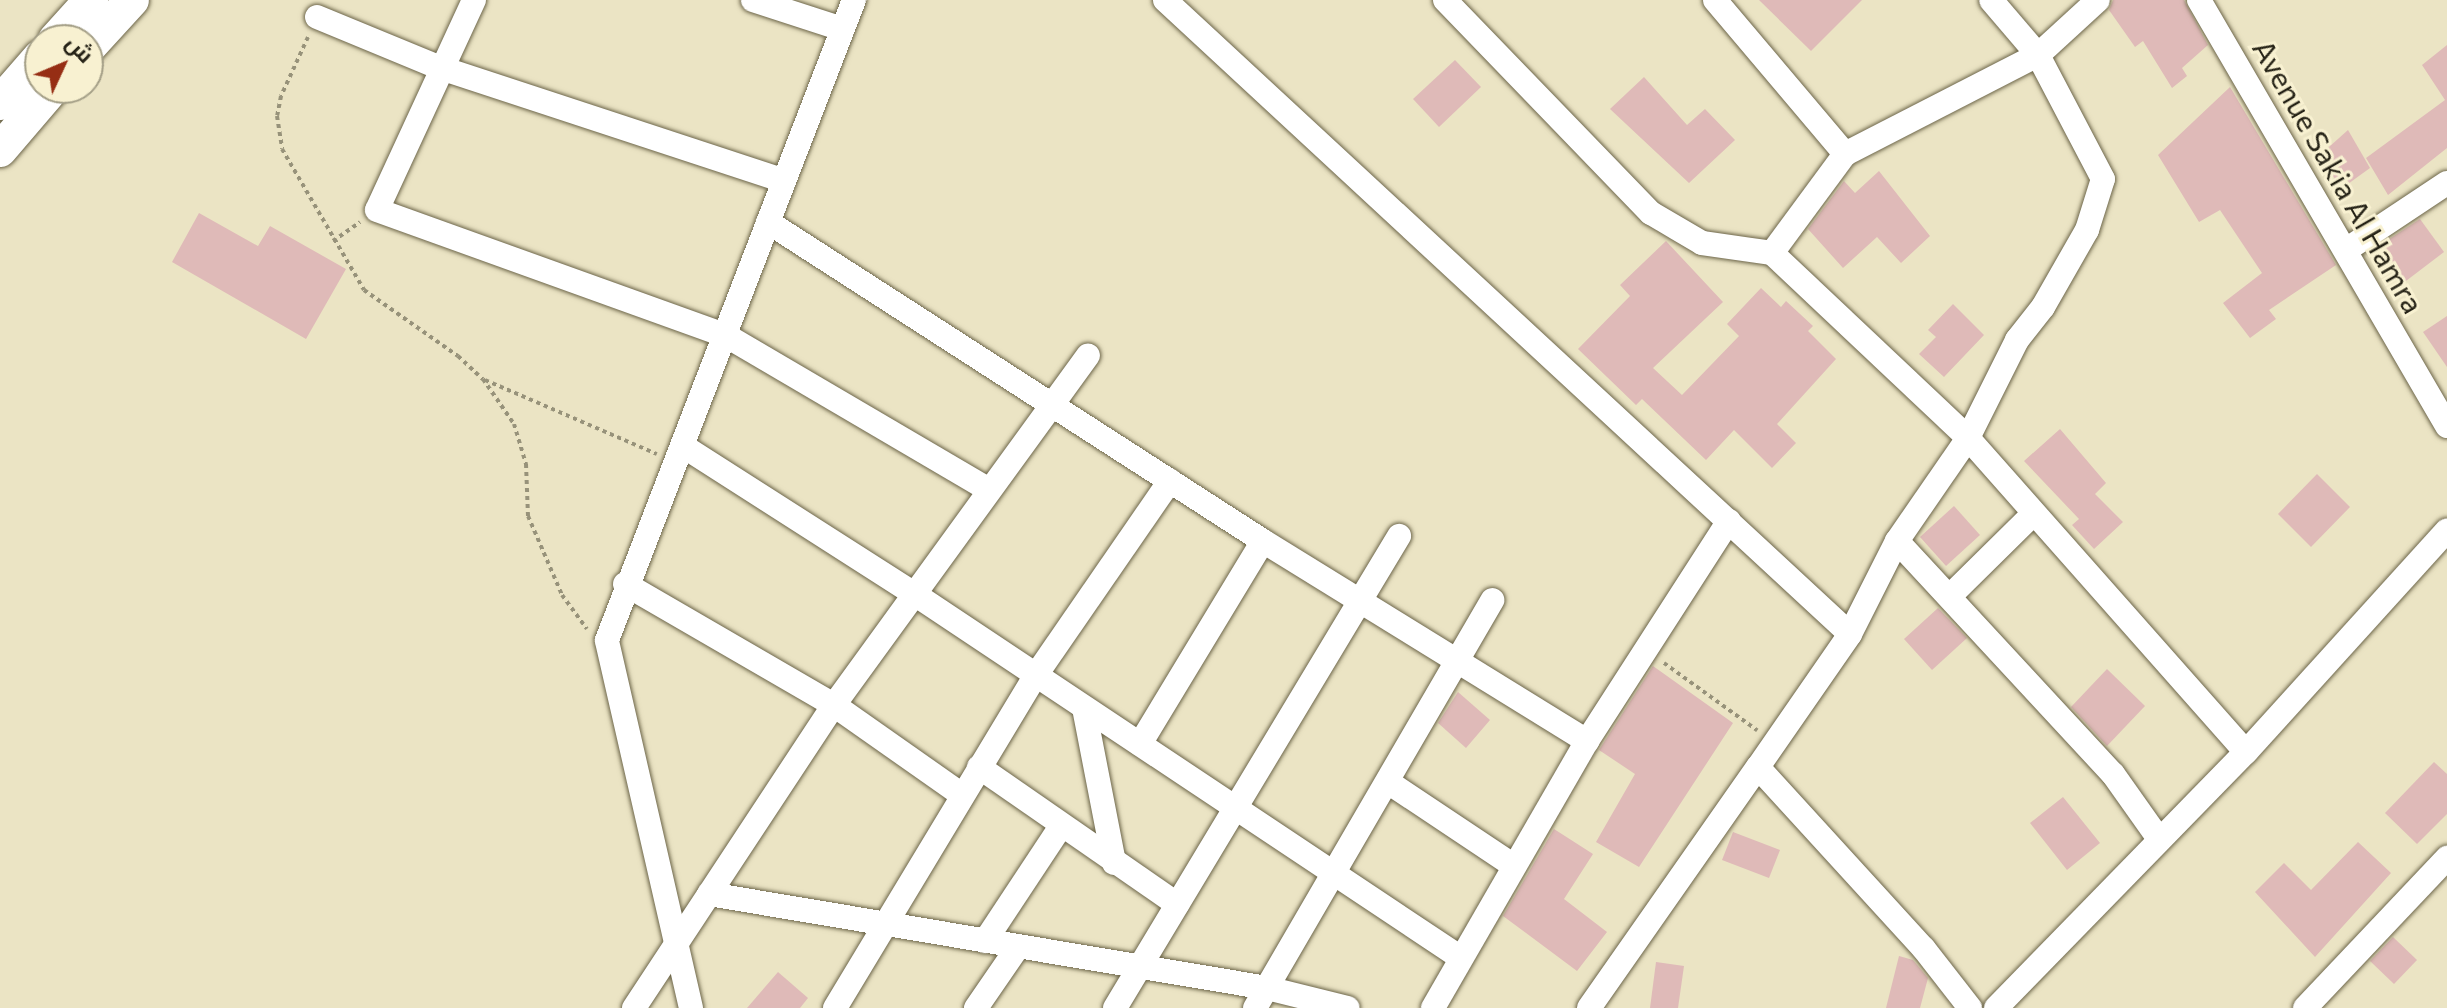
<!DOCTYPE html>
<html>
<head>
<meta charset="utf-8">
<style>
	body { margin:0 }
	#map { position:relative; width:2447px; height:1008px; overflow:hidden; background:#ebe4c4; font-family:Commissioner,Cairo,sans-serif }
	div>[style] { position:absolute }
	.building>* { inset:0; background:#dfbab8 }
	.path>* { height:4px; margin-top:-2px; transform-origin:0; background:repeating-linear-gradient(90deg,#97927a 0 4px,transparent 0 8px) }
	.roads { filter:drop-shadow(0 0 2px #6c6549) drop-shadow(0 0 2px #6c6549) }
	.street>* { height:24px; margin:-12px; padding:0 12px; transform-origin:12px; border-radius:12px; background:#fff }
	.secondary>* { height:34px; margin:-17px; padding:0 17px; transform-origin:17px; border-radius:17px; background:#fff }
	span { translate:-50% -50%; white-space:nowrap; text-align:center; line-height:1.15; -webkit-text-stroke:6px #f8f1d1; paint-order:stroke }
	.street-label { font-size:30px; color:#262317 }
	.north { position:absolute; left:24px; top:24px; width:80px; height:80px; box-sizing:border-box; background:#f8f1d1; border:2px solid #a49f87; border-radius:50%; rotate:46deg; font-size:22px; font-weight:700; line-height:32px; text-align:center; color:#262317 }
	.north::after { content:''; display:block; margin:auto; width:28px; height:36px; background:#962e14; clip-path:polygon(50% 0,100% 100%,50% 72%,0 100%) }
</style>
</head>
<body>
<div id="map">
	<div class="building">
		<div style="clip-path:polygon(1759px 0,1862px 0,1811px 51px)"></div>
		<div style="clip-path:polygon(2113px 0,2184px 0,2208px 45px,2182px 68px,2187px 76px,2172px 88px,2143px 41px,2135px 47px,2109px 10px)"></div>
		<div style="clip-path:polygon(2447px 45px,2447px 148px,2388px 195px,2366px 158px,2445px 100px,2422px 65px)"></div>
		<div style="clip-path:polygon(1455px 60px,1481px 87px,1439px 127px,1413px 99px)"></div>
		<div style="clip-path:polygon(1644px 77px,1687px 125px,1705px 109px,1735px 140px,1689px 183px,1610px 109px)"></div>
		<div style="clip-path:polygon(2230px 87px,2336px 265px,2269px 310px,2276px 319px,2250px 338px,2223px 303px,2262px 273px,2220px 210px,2199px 222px,2158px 155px)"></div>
		<div style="clip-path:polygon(2348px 130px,2370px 168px,2341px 189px,2320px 155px)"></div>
		<div style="clip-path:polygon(1879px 171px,1930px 236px,1901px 263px,1877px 237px,1843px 268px,1808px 229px,1844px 181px,1855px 193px)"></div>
		<div style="clip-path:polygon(199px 213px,258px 246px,270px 226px,346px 269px,306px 339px,172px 262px)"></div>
		<div style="clip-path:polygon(2420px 219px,2444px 252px,2402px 284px,2377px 247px)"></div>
		<div style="clip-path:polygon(1666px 241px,1723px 302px,1653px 368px,1682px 395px,1739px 336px,1727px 324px,1761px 288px,1781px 307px,1786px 301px,1813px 326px,1808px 331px,1836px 359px,1777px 424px,1796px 443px,1772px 468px,1734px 430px,1706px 460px,1642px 399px,1636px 405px,1578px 349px,1630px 296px,1620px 285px)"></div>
		<div style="clip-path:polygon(1953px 304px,1984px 335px,1944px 377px,1919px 354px,1936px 337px,1928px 330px)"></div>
		<div style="clip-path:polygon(2447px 316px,2447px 367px,2423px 332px)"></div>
		<div style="clip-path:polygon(2060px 429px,2106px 483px,2095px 494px,2123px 522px,2094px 549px,2072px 525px,2079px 519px,2024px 461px)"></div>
		<div style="clip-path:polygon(2317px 474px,2350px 507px,2311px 547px,2278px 514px)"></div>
		<div style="clip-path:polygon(1954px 506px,1980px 535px,1946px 566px,1920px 537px)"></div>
		<div style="clip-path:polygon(1938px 608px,1967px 638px,1932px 670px,1904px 639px)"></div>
		<div style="clip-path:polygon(1653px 666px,1733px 723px,1639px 867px,1596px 842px,1635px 774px,1599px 750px)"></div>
		<div style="clip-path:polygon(2107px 669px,2145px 706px,2107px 746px,2071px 707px)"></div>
		<div style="clip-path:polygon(1458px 692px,1490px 720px,1466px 748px,1438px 723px)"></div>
		<div style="clip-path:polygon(2434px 762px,2447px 774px,2447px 814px,2417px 844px,2385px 813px)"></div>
		<div style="clip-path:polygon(2063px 797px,2100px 843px,2067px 870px,2030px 823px)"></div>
		<div style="clip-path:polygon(1554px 829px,1593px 854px,1564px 899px,1607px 932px,1577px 971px,1503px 916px)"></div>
		<div style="clip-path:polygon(1733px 832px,1780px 850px,1769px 878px,1722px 860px)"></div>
		<div style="clip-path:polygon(2358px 842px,2391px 873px,2315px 957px,2255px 892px,2284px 863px,2311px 890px)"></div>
		<div style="clip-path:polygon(2393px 937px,2417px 960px,2394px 984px,2370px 961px)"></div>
		<div style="clip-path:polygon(1899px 956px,1913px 960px,1928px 978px,1920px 1008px,1886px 1008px)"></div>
		<div style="clip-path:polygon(1656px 962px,1684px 966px,1678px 1008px,1650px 1008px)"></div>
		<div style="clip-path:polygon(778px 972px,808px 998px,800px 1008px,747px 1008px)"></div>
	</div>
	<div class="path">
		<div style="left:308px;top:37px;width:65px;rotate:114.6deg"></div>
		<div style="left:281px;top:96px;width:20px;rotate:101deg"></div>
		<div style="left:277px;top:116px;width:33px;rotate:81deg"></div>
		<div style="left:282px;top:149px;width:163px;rotate:59.8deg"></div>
		<div style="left:364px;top:290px;width:115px;rotate:35.1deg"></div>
		<div style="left:458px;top:356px;width:34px;rotate:43deg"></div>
		<div style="left:483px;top:379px;width:55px;rotate:55.4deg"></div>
		<div style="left:514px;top:424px;width:42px;rotate:73.3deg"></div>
		<div style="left:526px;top:464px;width:52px;rotate:87.8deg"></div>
		<div style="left:528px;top:516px;width:86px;rotate:66.7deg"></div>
		<div style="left:562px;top:595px;width:42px;rotate:53.7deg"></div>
		<div style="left:333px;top:241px;width:33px;rotate:-35deg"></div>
		<div style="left:485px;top:380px;width:187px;rotate:23.3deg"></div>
		<div style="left:1664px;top:663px;width:115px;rotate:35.8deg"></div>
	</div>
	<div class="roads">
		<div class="street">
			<div style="left:474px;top:0;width:231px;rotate:114.8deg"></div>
			<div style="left:377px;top:210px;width:370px;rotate:19.8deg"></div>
			<div style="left:725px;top:335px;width:305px;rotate:30.4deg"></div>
			<div style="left:753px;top:0;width:94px;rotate:18deg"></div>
			<div style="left:1165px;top:0;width:933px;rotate:42.79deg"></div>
			<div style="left:1445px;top:0;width:296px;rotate:46deg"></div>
			<div style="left:1651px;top:213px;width:59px;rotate:30.5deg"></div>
			<div style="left:1702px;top:243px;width:71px;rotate:8.1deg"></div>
			<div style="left:1772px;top:253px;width:270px;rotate:43.3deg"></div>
			<div style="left:1968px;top:438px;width:419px;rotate:48.5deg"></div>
			<div style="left:1715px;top:0;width:202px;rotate:49.8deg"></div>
			<div style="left:1845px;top:154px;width:217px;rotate:-27.2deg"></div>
			<div style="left:2038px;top:55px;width:81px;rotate:-42.5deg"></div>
			<div style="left:2199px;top:0;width:493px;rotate:59.8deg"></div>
			<div style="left:317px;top:17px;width:134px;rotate:22.4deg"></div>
			<div style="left:441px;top:68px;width:361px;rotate:18.2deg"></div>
			<div style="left:768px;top:222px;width:589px;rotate:32.8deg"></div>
			<div style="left:1263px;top:541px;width:381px;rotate:31.7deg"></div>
			<div style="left:1587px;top:741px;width:308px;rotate:120deg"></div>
			<div style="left:2346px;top:250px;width:121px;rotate:-33.6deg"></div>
			<div style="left:1772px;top:253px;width:123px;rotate:-53.6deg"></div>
			<div style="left:683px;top:446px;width:273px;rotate:32.6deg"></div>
			<div style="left:913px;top:593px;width:658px;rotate:33.67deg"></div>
			<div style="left:1897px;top:541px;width:318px;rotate:47.2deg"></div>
			<div style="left:2113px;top:774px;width:80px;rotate:54.7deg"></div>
			<div style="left:625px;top:584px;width:241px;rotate:30.1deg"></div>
			<div style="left:834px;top:705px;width:156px;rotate:35.1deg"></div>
			<div style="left:1951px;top:595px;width:115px;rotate:-44.6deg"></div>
			<div style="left:1084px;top:708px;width:158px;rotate:79deg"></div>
			<div style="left:1587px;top:741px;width:262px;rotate:-57.2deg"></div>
			<div style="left:1140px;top:744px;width:237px;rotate:-58.8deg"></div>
			<div style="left:979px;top:767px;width:241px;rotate:34.7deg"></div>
			<div style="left:1388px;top:782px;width:151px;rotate:33.7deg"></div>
			<div style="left:709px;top:894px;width:566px;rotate:9.56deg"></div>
			<div style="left:1267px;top:988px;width:83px;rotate:13.9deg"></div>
			<div style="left:985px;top:941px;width:138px;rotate:-56.5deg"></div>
			<div style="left:634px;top:1008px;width:363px;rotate:-56.6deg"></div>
			<div style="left:834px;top:705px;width:432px;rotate:-54deg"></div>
			<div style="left:691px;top:1008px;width:377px;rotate:-102.9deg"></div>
			<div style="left:607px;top:640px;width:686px;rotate:-68.9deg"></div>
			<div style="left:835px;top:1008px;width:389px;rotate:-58.9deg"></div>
			<div style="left:1036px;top:675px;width:236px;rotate:-55.4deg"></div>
			<div style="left:976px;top:1008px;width:74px;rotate:-55.5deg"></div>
			<div style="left:1115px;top:1008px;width:551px;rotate:-58.96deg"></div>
			<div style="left:1255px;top:1008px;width:472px;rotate:-59.8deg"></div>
			<div style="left:1589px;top:1008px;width:294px;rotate:-55deg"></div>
			<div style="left:1970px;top:1008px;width:75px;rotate:-127.9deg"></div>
			<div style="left:1924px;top:949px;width:246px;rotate:-132.4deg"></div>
			<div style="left:1758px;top:767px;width:162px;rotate:-55.3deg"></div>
			<div style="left:1850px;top:634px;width:104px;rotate:-63.2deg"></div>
			<div style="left:1897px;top:541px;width:125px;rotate:-55.4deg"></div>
			<div style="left:1968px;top:438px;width:110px;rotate:-63.4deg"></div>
			<div style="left:2017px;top:340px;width:42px;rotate:-51.8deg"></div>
			<div style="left:2043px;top:307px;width:89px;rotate:-60.3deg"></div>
			<div style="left:2087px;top:230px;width:53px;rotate:-72.6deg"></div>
			<div style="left:2103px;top:179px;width:140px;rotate:-117.7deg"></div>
			<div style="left:2038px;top:55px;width:72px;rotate:-130.5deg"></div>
			<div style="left:1996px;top:1008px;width:358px;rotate:-45.7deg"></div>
			<div style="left:2246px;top:752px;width:299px;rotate:-47.8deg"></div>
			<div style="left:2305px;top:1008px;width:207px;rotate:-46.6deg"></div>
		</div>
		<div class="secondary">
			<div style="left:55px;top:40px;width:54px;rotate:-48deg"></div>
			<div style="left:88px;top:48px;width:65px;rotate:-47.5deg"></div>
			<div style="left:0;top:103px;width:61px;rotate:-49deg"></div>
			<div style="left:0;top:150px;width:82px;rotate:-49.5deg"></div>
		</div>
	</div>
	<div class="street-label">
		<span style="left:2339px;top:176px;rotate:60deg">Avenue Sakia Al Hamra</span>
	</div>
	<div class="north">ش</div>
</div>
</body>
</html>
